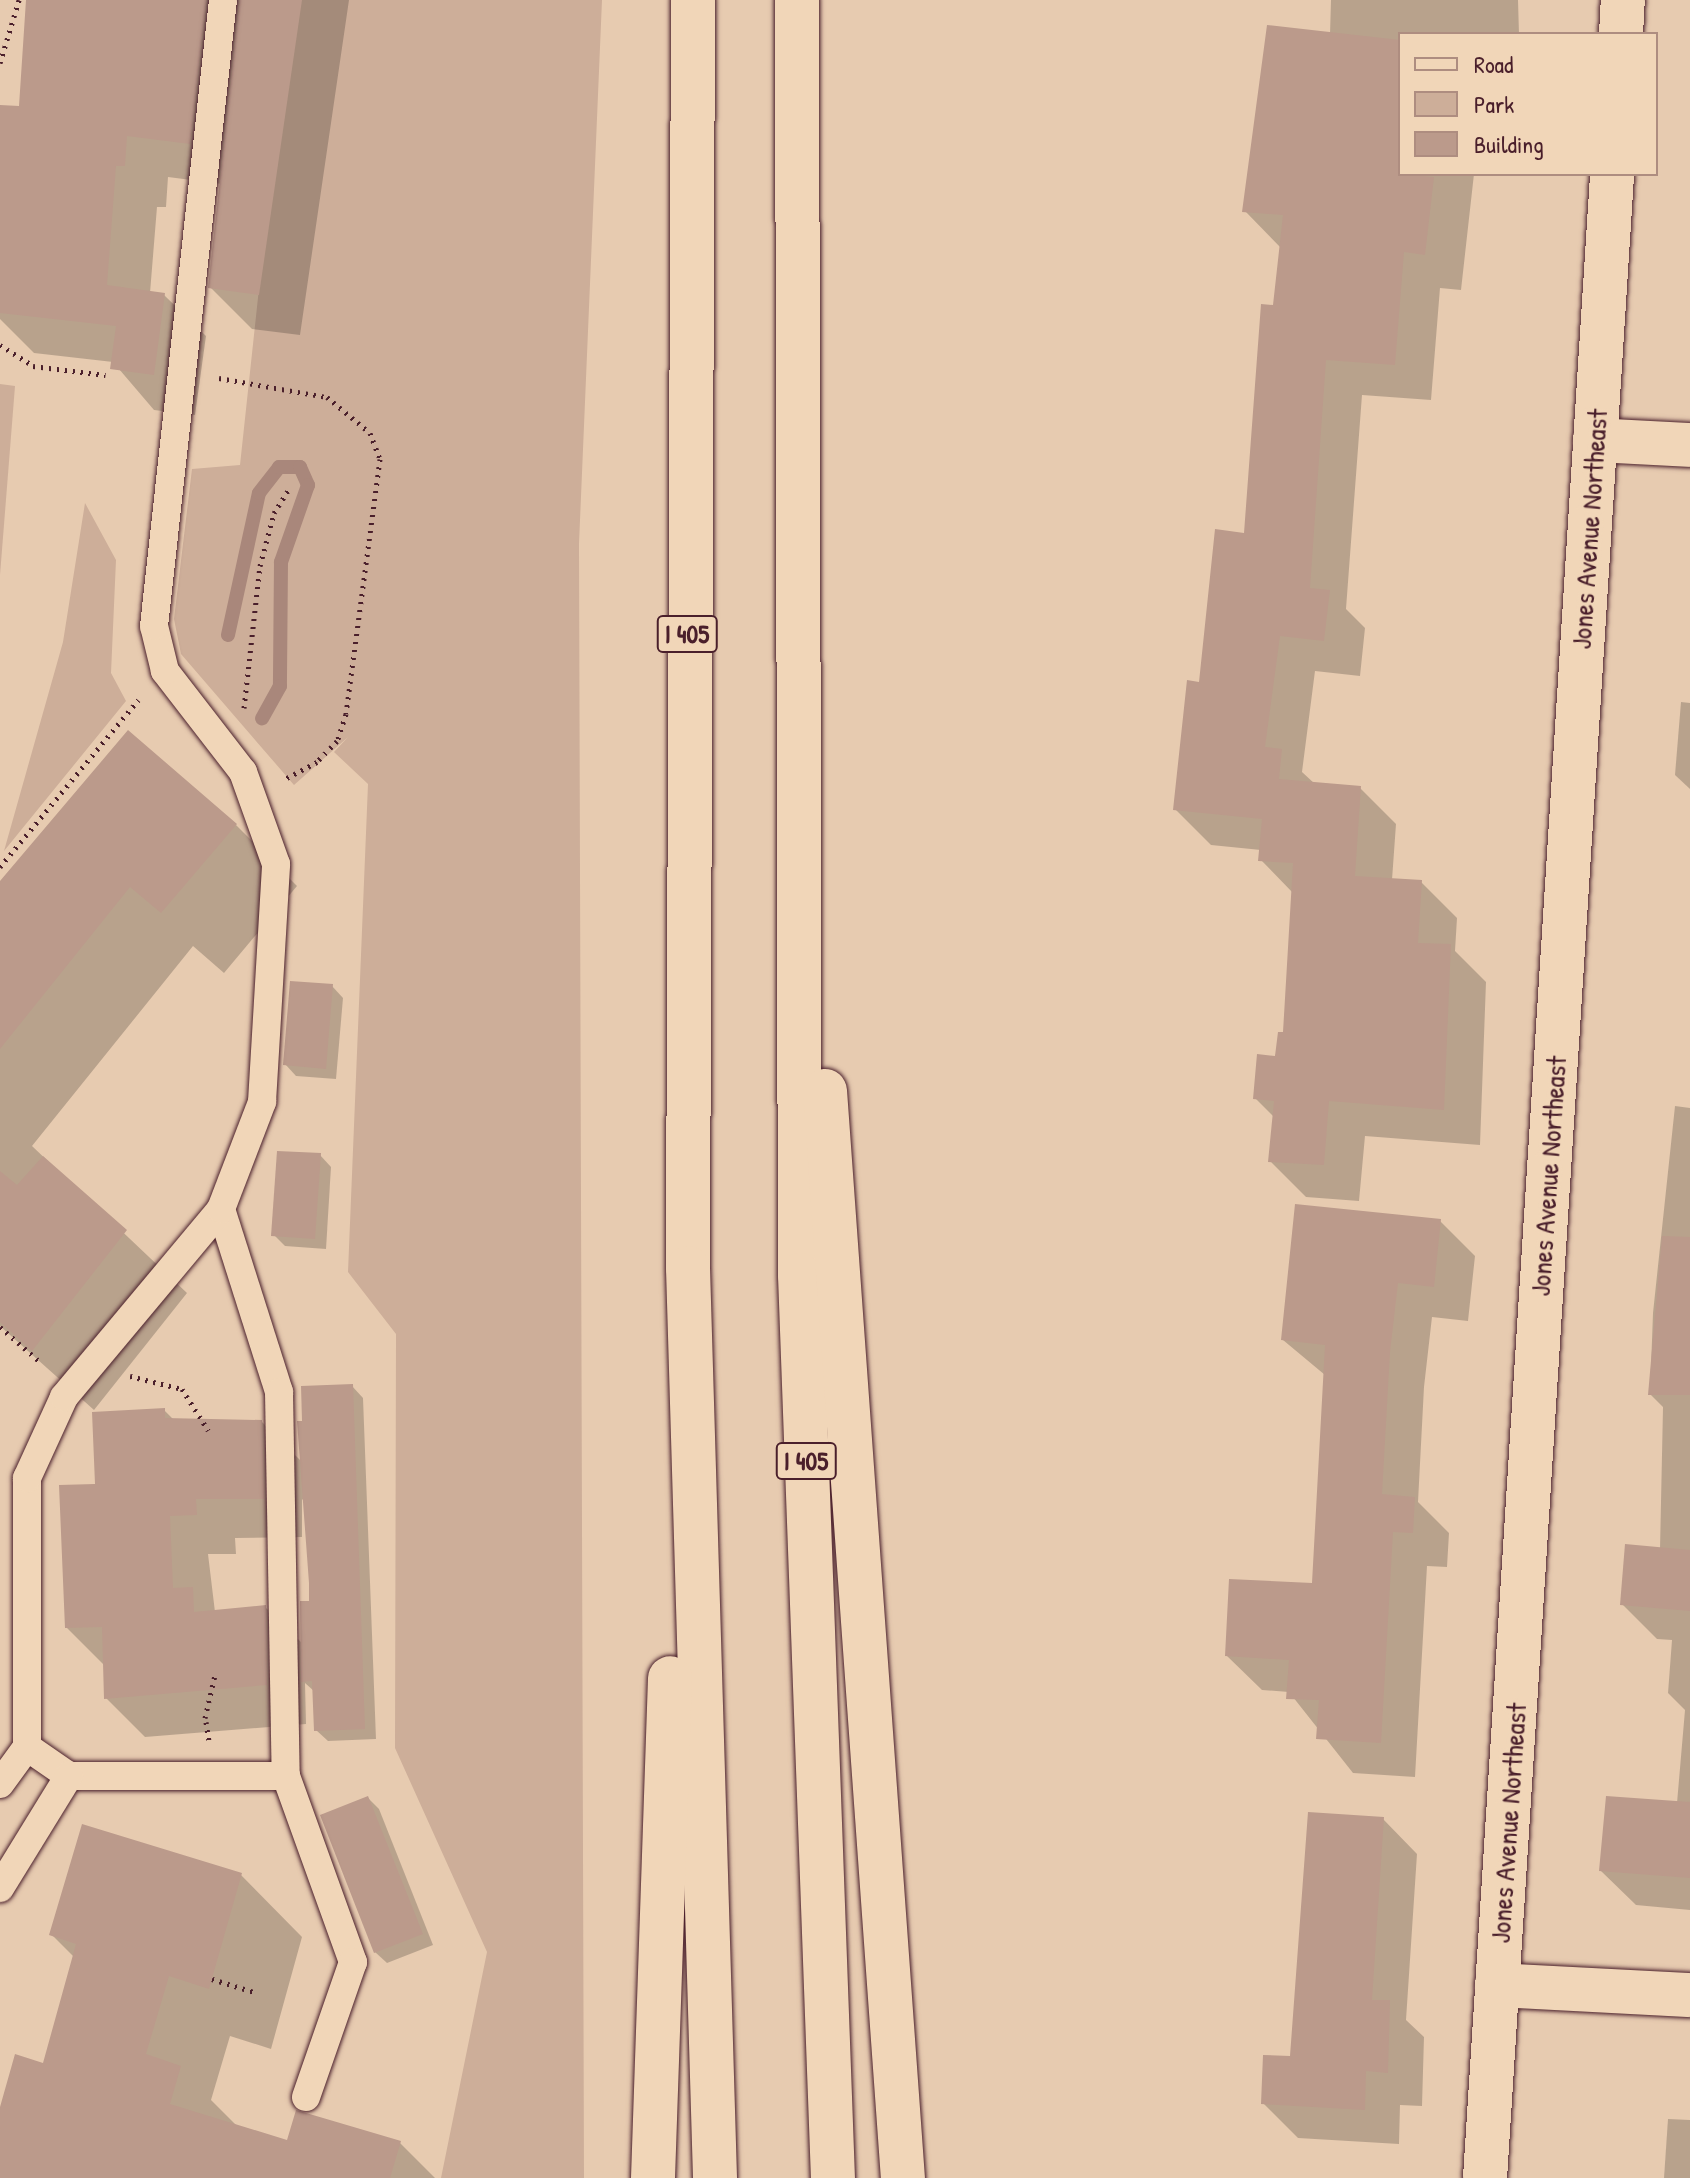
<!DOCTYPE html>
<html>
<head>
<meta charset="utf-8">
<style>
	body { margin:0 }
	#map { position:relative; width:1690px; height:2178px; overflow:hidden; background:#e7cbb0; font-family:"Patrick Hand",sans-serif }
	div>[style] { position:absolute }
	.green>* { inset:0; background:#cdae99 }
	.shadow>* { inset:0; background:#0003 }
	.stream>* { height:14px; margin:-7px; padding:0 7px; transform-origin:7px; border-radius:7px; background:#a9877b }
	.building>* { inset:0; background:#bb9a8b }
	.path>* { height:5px; margin-top:-2.5px; transform-origin:0; background:repeating-linear-gradient(90deg,#4a1f2b 0 2px,transparent 0 8px) }
	.roads { filter:drop-shadow(0 0 2px #4a1f2b) drop-shadow(0 0 2px #4a1f2b) }
	.lane>* { height:28px; margin:-14px; padding:0 14px; transform-origin:14px; border-radius:14px; background:#f1d6b8 }
	.street>* { height:44px; margin:-22px; padding:0 22px; transform-origin:22px; border-radius:22px; background:#f1d6b8 }
	.highway>* { height:44px; margin:-22px; padding:0 22px; transform-origin:22px; border-radius:22px; background:#f1d6b8 }
	span { translate:-50% -50%; white-space:nowrap; text-align:center; line-height:1.15; -webkit-text-stroke:8px #f1d6b8; paint-order:stroke }
	.shield-label span { padding:2px 6px; background:#f1d6b8; border:2px solid; border-radius:6px; -webkit-text-stroke-width:0 }
	.shield-label { font-size:26px; color:#4a1f2b; font-weight:700 }
	.street-label { font-size:28px; color:#4a1f2b }
	.legend { position:absolute; left:1398px; top:32px; width:260px; height:144px; box-sizing:border-box; background:#f1d6b8; border:2px solid #ae8d80; margin:0; padding:10px 14px; list-style:none; font-size:24px; color:#4a1f2b }
	.legend li { display:flex; align-items:center; gap:16px; height:40px }
	.legend b { width:40px; border:2px solid #ae8d80 }
</style>
</head>
<body>
<div id="map">
	<div class="green">
		<div style="clip-path:polygon(290px 0,602px 0,579px 544px,584px 2178px,441px 2178px,487px 1952px,395px 1748px,396px 1334px,348px 1272px,368px 784px,334px 752px,348px 737px,294px 785px,181px 654px,174px 619px,192px 469px,240px 465px)"></div>
		<div style="clip-path:polygon(0 384px,15px 386px,0 575px)"></div>
		<div style="clip-path:polygon(85px 503px,116px 560px,111px 673px,126px 701px,4px 851px,63px 642px)"></div>
	</div>
	<div class="shadow">
		<div style="clip-path:polygon(36px 0,349px 0,300px 335px,252px 329px,210px 287px,222px 184px,168px 177px,166px 207px,157px 207px,150px 293px,164px 295px,206px 336px,195px 415px,154px 410px,113px 362px,34px 353px,0 319px,0 107px,21px 108px)"></div>
		<div style="clip-path:polygon(1331px 0,1518px 0,1519px 34px,1400px 34px,1400px 174px,1474px 174px,1461px 290px,1440px 288px,1431px 400px,1362px 395px,1346px 609px,1365px 628px,1360px 676px,1315px 671px,1302px 772px,1315px 784px,1360px 788px,1396px 824px,1392px 880px,1421px 882px,1457px 918px,1455px 951px,1486px 982px,1480px 1145px,1365px 1136px,1359px 1201px,1306px 1197px,1270px 1161px,1274px 1117px,1255px 1098px,1285px 1035px,1293px 893px,1261px 860px,1261px 850px,1211px 845px,1175px 809px,1201px 684px,1246px 535px,1275px 308px,1281px 248px,1245px 211px,1268px 28px,1330px 34px)"></div>
		<div style="clip-path:polygon(1681px 702px,1690px 703px,1690px 789px,1675px 775px)"></div>
		<div style="clip-path:polygon(236px 825px,297px 886px,224px 973px,193px 946px,32px 1146px,187px 1293px,94px 1410px,0 1326px,0 884px)"></div>
		<div style="clip-path:polygon(332px 986px,343px 998px,336px 1079px,296px 1076px,285px 1064px)"></div>
		<div style="clip-path:polygon(1675px 1106px,1690px 1108px,1690px 1910px,1636px 1905px,1601px 1871px,1677px 1803px,1685px 1710px,1668px 1693px,1672px 1640px,1657px 1639px,1622px 1604px,1660px 1549px,1663px 1407px,1650px 1394px,1653px 1313px)"></div>
		<div style="clip-path:polygon(320px 1155px,331px 1167px,326px 1249px,285px 1246px,274px 1235px)"></div>
		<div style="clip-path:polygon(1440px 1221px,1475px 1256px,1468px 1321px,1432px 1317px,1424px 1387px,1418px 1502px,1449px 1533px,1447px 1567px,1427px 1566px,1415px 1777px,1353px 1773px,1289px 1692px,1262px 1690px,1227px 1656px,1313px 1585px,1325px 1375px,1283px 1340px)"></div>
		<div style="clip-path:polygon(evenodd,352px 1386px,363px 1398px,376px 1739px,328px 1741px,316px 1730px,315px 1692px,305px 1683px,306px 1724px,145px 1737px,106px 1698px,105px 1666px,67px 1628px,97px 1486px,164px 1410px,174px 1420px,262px 1422px,301px 1461px,303px 1388px,352px 1386px,302px 1499px,308px 1505px,311px 1602px,303px 1644px,265px 1607px,215px 1612px,208px 1554px,236px 1554px,235px 1538px,302px 1537px,302px 1499px)"></div>
		<div style="clip-path:polygon(368px 1798px,379px 1809px,433px 1945px,387px 1963px,375px 1952px)"></div>
		<div style="clip-path:polygon(1383px 1819px,1417px 1854px,1406px 2020px,1424px 2037px,1422px 2106px,1400px 2105px,1399px 2144px,1298px 2138px,1263px 2103px,1292px 2058px)"></div>
		<div style="clip-path:polygon(241px 1875px,302px 1937px,271px 2049px,230px 2036px,211px 2100px,239px 2128px,288px 2143px,400px 2143px,435px 2178px,0 2178px,0 2114px,44px 2065px,74px 1957px,51px 1934px)"></div>
		<div style="clip-path:polygon(1668px 2119px,1690px 2120px,1690px 2178px,1664px 2178px)"></div>
	</div>
	<div class="stream">
		<div style="left:228px;top:635px;width:145px;rotate:-77.7deg"></div>
		<div style="left:259px;top:493px;width:33px;rotate:-52deg"></div>
		<div style="left:279px;top:467px;width:21px"></div>
		<div style="left:300px;top:467px;width:20px;rotate:66deg"></div>
		<div style="left:308px;top:485px;width:82px;rotate:109.3deg"></div>
		<div style="left:281px;top:562px;width:124px;rotate:90.5deg"></div>
		<div style="left:280px;top:686px;width:37px;rotate:119deg"></div>
	</div>
	<div class="building">
		<div style="clip-path:polygon(26px 0,206px 0,190px 144px,127px 136px,125px 166px,116px 166px,107px 285px,165px 293px,154px 375px,110px 369px,116px 326px,0 313px,0 105px,19px 106px)"></div>
		<div style="clip-path:polygon(240px 0,302px 0,259px 295px,208px 288px)"></div>
		<div style="clip-path:polygon(1267px 25px,1400px 40px,1400px 174px,1434px 177px,1425px 255px,1404px 252px,1395px 365px,1326px 360px,1310px 588px,1330px 590px,1324px 641px,1280px 636px,1265px 747px,1282px 749px,1279px 779px,1361px 786px,1355px 876px,1422px 880px,1418px 943px,1451px 944px,1444px 1110px,1329px 1101px,1324px 1165px,1268px 1162px,1274px 1101px,1253px 1099px,1257px 1054px,1275px 1056px,1278px 1032px,1283px 1032px,1293px 863px,1258px 861px,1262px 819px,1173px 810px,1187px 680px,1199px 682px,1215px 529px,1244px 533px,1261px 304px,1273px 305px,1283px 215px,1242px 212px)"></div>
		<div style="clip-path:polygon(128px 730px,237px 824px,161px 913px,130px 887px,0 1049px,0 881px)"></div>
		<div style="clip-path:polygon(290px 981px,333px 984px,326px 1069px,283px 1065px)"></div>
		<div style="clip-path:polygon(277px 1151px,321px 1153px,315px 1239px,271px 1236px)"></div>
		<div style="clip-path:polygon(43px 1156px,127px 1230px,32px 1351px,0 1322px,0 1171px,17px 1185px)"></div>
		<div style="clip-path:polygon(1295px 1204px,1441px 1219px,1434px 1287px,1398px 1283px,1390px 1352px,1382px 1494px,1415px 1497px,1413px 1533px,1393px 1532px,1381px 1743px,1316px 1739px,1319px 1700px,1286px 1699px,1289px 1660px,1225px 1656px,1229px 1579px,1312px 1583px,1325px 1345px,1281px 1340px)"></div>
		<div style="clip-path:polygon(1662px 1236px,1690px 1237px,1690px 1395px,1648px 1395px)"></div>
		<div style="clip-path:polygon(353px 1384px,365px 1729px,314px 1731px,312px 1681px,301px 1682px,300px 1601px,309px 1601px,309px 1583px,297px 1421px,302px 1421px,301px 1386px)"></div>
		<div style="clip-path:polygon(165px 1408px,165px 1418px,262px 1420px,264px 1499px,196px 1499px,197px 1515px,170px 1516px,173px 1588px,193px 1587px,194px 1612px,266px 1605px,267px 1685px,104px 1699px,102px 1627px,65px 1628px,59px 1485px,95px 1484px,92px 1412px)"></div>
		<div style="clip-path:polygon(1625px 1544px,1690px 1550px,1690px 1611px,1620px 1605px)"></div>
		<div style="clip-path:polygon(368px 1796px,423px 1934px,374px 1953px,320px 1815px)"></div>
		<div style="clip-path:polygon(1606px 1796px,1690px 1802px,1690px 1878px,1599px 1871px)"></div>
		<div style="clip-path:polygon(1308px 1812px,1384px 1817px,1372px 2000px,1390px 2000px,1388px 2073px,1366px 2071px,1365px 2110px,1261px 2104px,1263px 2055px,1290px 2056px)"></div>
		<div style="clip-path:polygon(82px 1824px,242px 1873px,209px 1989px,169px 1976px,146px 2054px,181px 2066px,170px 2104px,287px 2140px,296px 2110px,401px 2141px,390px 2178px,0 2178px,0 2107px,15px 2054px,43px 2063px,76px 1944px,49px 1935px)"></div>
	</div>
	<div class="path">
		<div style="left:0;top:63px;width:66px;rotate:-73.2deg"></div>
		<div style="left:0;top:345px;width:39px;rotate:32deg"></div>
		<div style="left:33px;top:366px;width:73px;rotate:7.1deg"></div>
		<div style="left:219px;top:378px;width:110px;rotate:10deg"></div>
		<div style="left:327px;top:397px;width:56px;rotate:39.9deg"></div>
		<div style="left:370px;top:433px;width:28px;rotate:69deg"></div>
		<div style="left:380px;top:459px;width:257px;rotate:97.6deg"></div>
		<div style="left:346px;top:714px;width:28px;rotate:108deg"></div>
		<div style="left:337px;top:741px;width:29px;rotate:134deg"></div>
		<div style="left:317px;top:762px;width:36px;rotate:152deg"></div>
		<div style="left:244px;top:708px;width:143px;rotate:-83.6deg"></div>
		<div style="left:260px;top:566px;width:55px;rotate:-75.2deg"></div>
		<div style="left:274px;top:513px;width:31px;rotate:-58deg"></div>
		<div style="left:0;top:867px;width:217px;rotate:-50.4deg"></div>
		<div style="left:0;top:1327px;width:52px;rotate:41.1deg"></div>
		<div style="left:130px;top:1376px;width:54px;rotate:14deg"></div>
		<div style="left:182px;top:1389px;width:49px;rotate:57.6deg"></div>
		<div style="left:205px;top:1718px;width:44px;rotate:-76.9deg"></div>
		<div style="left:206px;top:1722px;width:18px;rotate:81deg"></div>
		<div style="left:212px;top:1979px;width:47px;rotate:17.3deg"></div>
	</div>
	<div class="roads">
		<div class="lane">
			<div style="left:221px;top:1209px;width:192px;rotate:72.4deg"></div>
			<div style="left:279px;top:1392px;width:384px;rotate:89deg"></div>
			<div style="left:286px;top:1776px;width:198px;rotate:70.2deg"></div>
			<div style="left:353px;top:1962px;width:143px;rotate:109.2deg"></div>
			<div style="left:27px;top:1747px;width:51px;rotate:34.6deg"></div>
			<div style="left:69px;top:1776px;width:217px"></div>
			<div style="left:0;top:1784px;width:46px;rotate:-53.9deg"></div>
			<div style="left:27px;top:1747px;width:269px;rotate:-90deg"></div>
			<div style="left:27px;top:1478px;width:89px;rotate:-65.4deg"></div>
			<div style="left:64px;top:1397px;width:245px;rotate:-50.1deg"></div>
			<div style="left:221px;top:1209px;width:115px;rotate:-69deg"></div>
			<div style="left:262px;top:1102px;width:238px;rotate:-86.6deg"></div>
			<div style="left:276px;top:864px;width:98px;rotate:-109.7deg"></div>
			<div style="left:243px;top:772px;width:128px;rotate:-127.7deg"></div>
			<div style="left:165px;top:671px;width:46px;rotate:-103.7deg"></div>
			<div style="left:154px;top:626px;width:630px;rotate:-83.71deg"></div>
			<div style="left:0;top:1888px;width:132px;rotate:-58.4deg"></div>
		</div>
		<div class="street">
			<div style="left:1621px;top:34px;width:34px;rotate:-87deg"></div>
			<div style="left:1595px;top:440px;width:95px;rotate:3deg"></div>
			<div style="left:1497px;top:1985px;width:193px;rotate:3deg"></div>
			<div style="left:1485px;top:2178px;width:2008px;rotate:-86.37deg"></div>
		</div>
		<div class="highway">
			<div style="left:693px;top:0;width:1268px;rotate:90.23deg"></div>
			<div style="left:688px;top:1268px;width:910px;rotate:88.3deg"></div>
			<div style="left:797px;top:0;width:1275px;rotate:89.87deg"></div>
			<div style="left:800px;top:1275px;width:904px;rotate:87.91deg"></div>
			<div style="left:825px;top:1091px;width:1090px;rotate:85.9deg"></div>
			<div style="left:653px;top:2178px;width:500px;rotate:-88.05deg"></div>
		</div>
	</div>
	<div class="shield-label">
		<span style="left:687px;top:634px">I 405</span>
		<span style="left:806px;top:1461px">I 405</span>
	</div>
	<div class="street-label">
		<span style="left:1589px;top:529px;rotate:-86deg">Jones Avenue Northeast</span>
		<span style="left:1548px;top:1176px;rotate:-86deg">Jones Avenue Northeast</span>
		<span style="left:1508px;top:1823px;rotate:-86deg">Jones Avenue Northeast</span>
	</div>
	<ul class="legend">
	<li><b style="height:10px;background:#f1d6b8"></b>Road</li>
	<li><b style="height:22px;background:#cdae99"></b>Park</li>
	<li><b style="height:22px;background:#bb9a8b"></b>Building</li>
	</ul>
</div>
</body>
</html>
